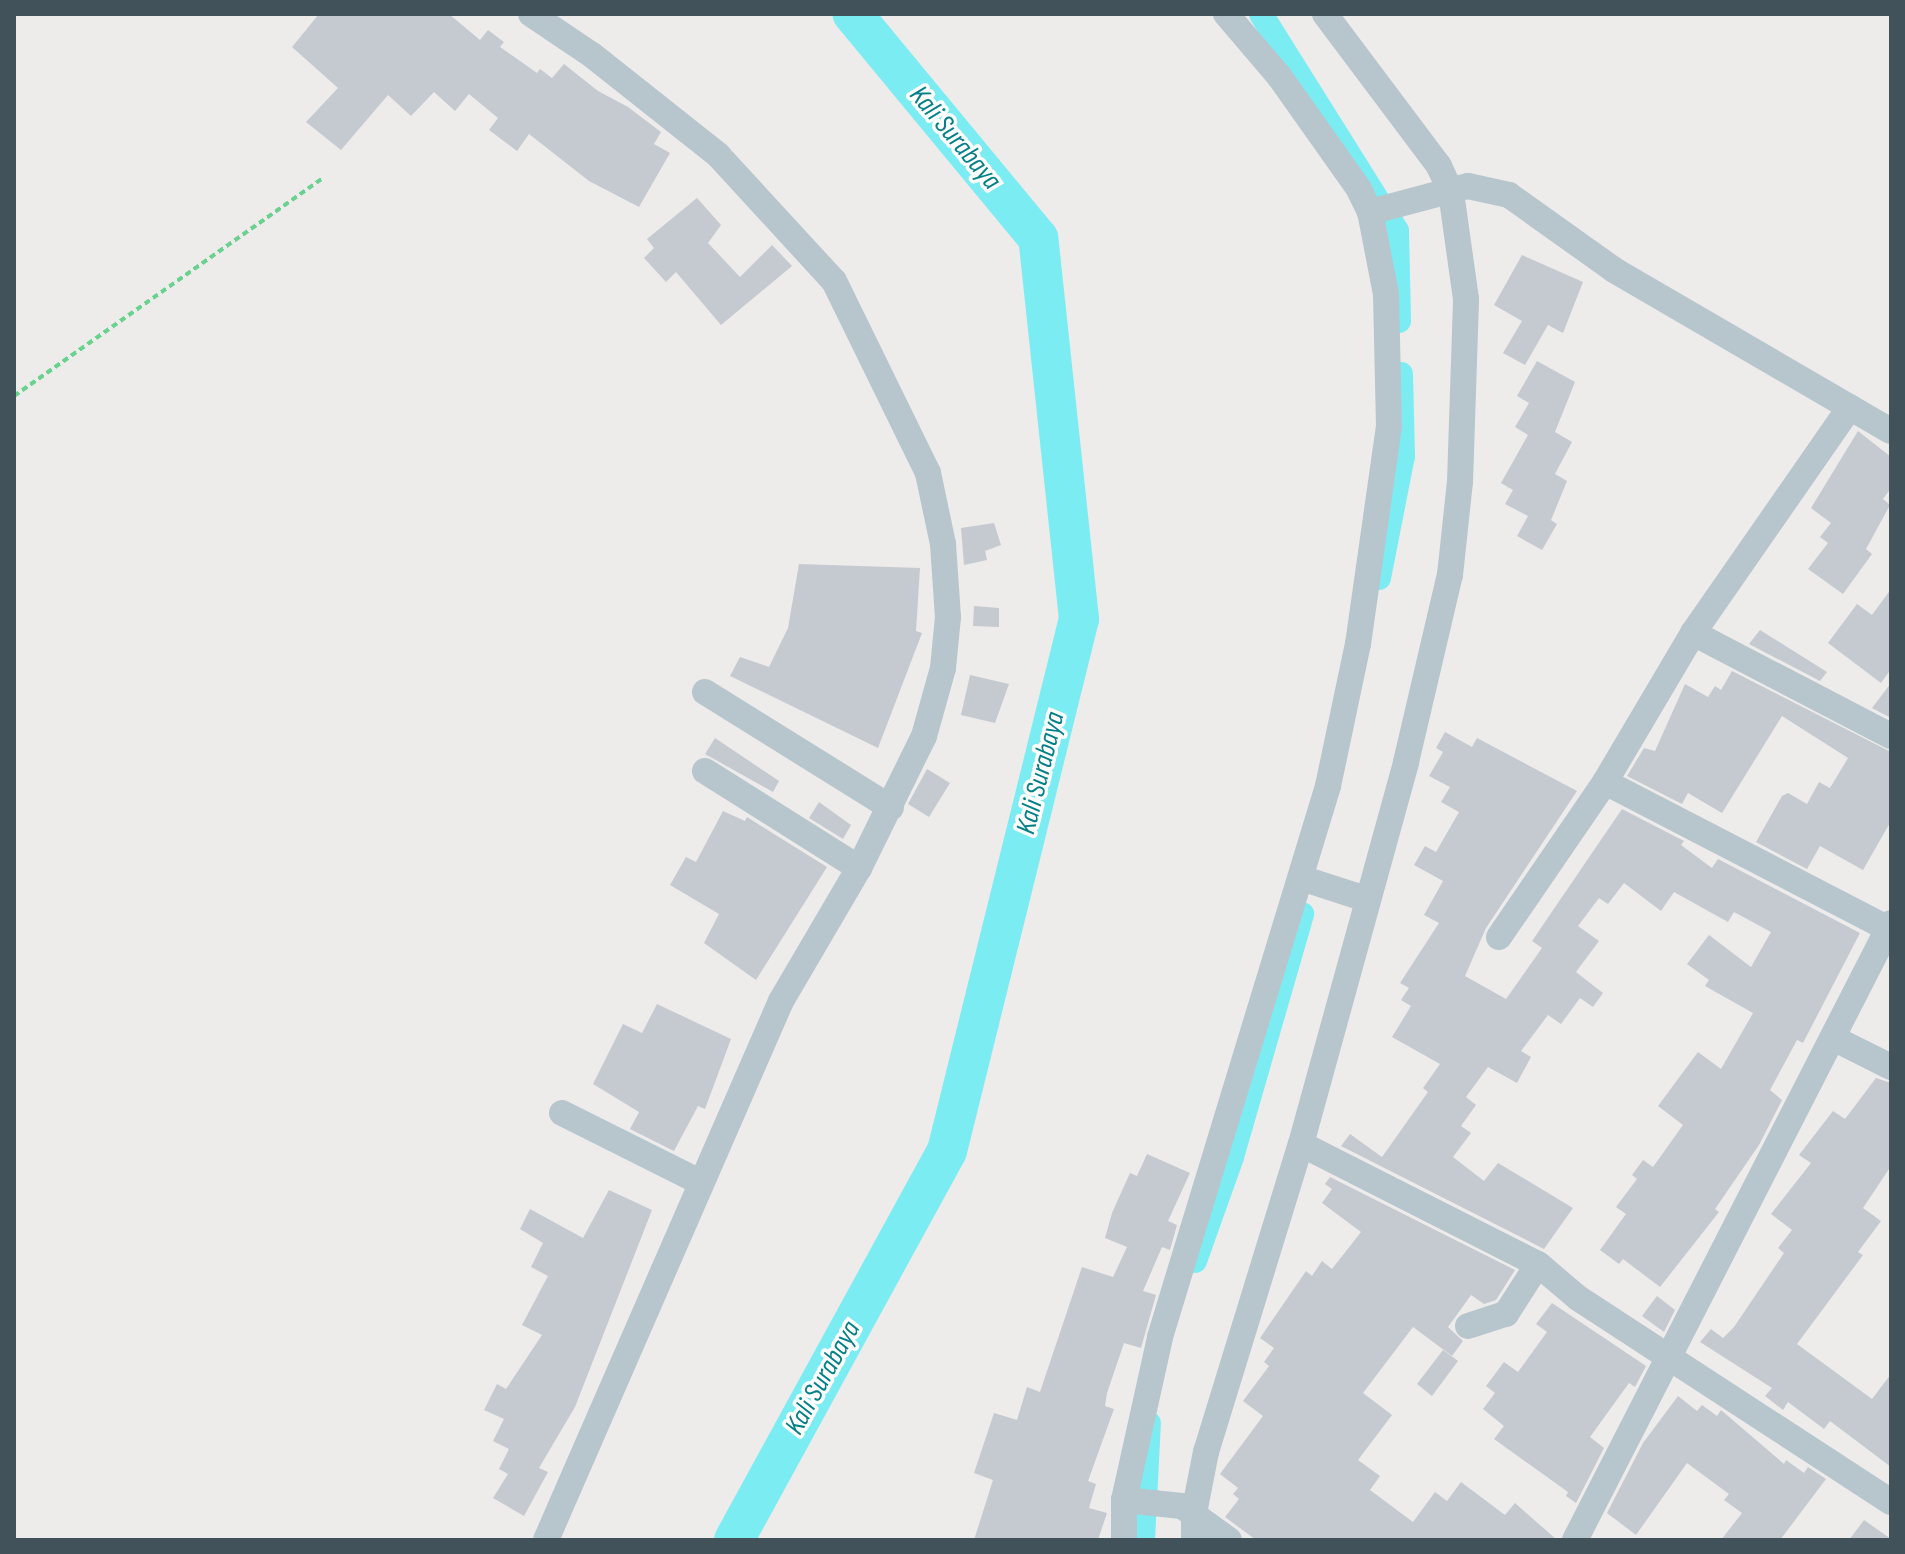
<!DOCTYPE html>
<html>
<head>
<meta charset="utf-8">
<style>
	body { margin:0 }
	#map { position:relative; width:1905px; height:1554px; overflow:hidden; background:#eeebeb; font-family:"Sofia Sans Condensed",sans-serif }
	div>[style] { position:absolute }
	.canal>* { height:24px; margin:-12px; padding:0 12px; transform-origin:12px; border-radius:12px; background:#7cecf3 }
	.river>* { height:40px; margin:-20px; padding:0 20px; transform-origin:20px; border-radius:20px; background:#7cecf3 }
	.building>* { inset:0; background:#c4cacf }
	.path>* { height:4px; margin-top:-2px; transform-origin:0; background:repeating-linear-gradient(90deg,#69d28e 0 6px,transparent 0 10px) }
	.minor>* { height:26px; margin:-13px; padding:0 13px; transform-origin:13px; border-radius:13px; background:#b7c6cc }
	span { translate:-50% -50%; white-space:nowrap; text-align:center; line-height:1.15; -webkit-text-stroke:7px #fff; paint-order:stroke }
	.water-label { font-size:28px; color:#048088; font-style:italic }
	.frame { position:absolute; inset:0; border:16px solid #42525a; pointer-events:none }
</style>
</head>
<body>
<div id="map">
	<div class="canal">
		<div style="left:1261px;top:14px;width:256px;rotate:57.9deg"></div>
		<div style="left:1397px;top:231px;width:90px;rotate:88.7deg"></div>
		<div style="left:1379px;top:578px;width:124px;rotate:-78.9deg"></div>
		<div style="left:1403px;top:456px;width:82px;rotate:-91.4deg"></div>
		<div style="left:1195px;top:1261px;width:110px;rotate:-70.4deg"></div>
		<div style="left:1232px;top:1157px;width:253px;rotate:-73.9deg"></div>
		<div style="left:1143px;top:1540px;width:117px;rotate:-87.1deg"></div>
	</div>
	<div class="river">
		<div style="left:734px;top:1540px;width:443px;rotate:-61.3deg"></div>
		<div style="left:947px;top:1151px;width:548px;rotate:-76.07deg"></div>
		<div style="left:1079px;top:619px;width:383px;rotate:-96.1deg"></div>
		<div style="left:1038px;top:238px;width:291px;rotate:-129.6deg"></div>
	</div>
	<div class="building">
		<div style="clip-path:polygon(319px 14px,449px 14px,480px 40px,488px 30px,504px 42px,500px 47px,537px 73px,540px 69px,552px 78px,564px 64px,598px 91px,628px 107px,661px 132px,654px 144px,670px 153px,639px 207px,589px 181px,529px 134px,517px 151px,489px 130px,498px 118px,469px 94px,455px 111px,434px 92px,411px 116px,388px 95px,341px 150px,306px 122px,338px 88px,292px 47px)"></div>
		<div style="clip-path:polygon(697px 198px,721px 225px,708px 243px,740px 277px,772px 245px,792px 266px,721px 325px,676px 272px,666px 282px,644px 258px,654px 248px,647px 239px)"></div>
		<div style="clip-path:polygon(1522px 255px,1583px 282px,1563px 333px,1548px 325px,1525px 365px,1503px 353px,1522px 321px,1494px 305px)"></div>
		<div style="clip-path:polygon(1537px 361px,1575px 382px,1555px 432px,1572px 442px,1555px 474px,1567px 481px,1551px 520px,1557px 524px,1542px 550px,1517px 536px,1528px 516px,1505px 504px,1513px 490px,1501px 483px,1528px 435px,1515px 427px,1529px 403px,1517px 396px)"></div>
		<div style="clip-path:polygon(1858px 431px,1891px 457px,1891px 488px,1883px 499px,1890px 505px,1866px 549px,1872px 554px,1843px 594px,1808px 569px,1828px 543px,1820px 537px,1831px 523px,1811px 508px)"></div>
		<div style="clip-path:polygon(994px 523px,1001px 545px,985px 551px,987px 560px,964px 565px,961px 528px)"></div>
		<div style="clip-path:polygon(799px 564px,920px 568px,916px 631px,922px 633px,878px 748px,730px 676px,740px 657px,769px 667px,788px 628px)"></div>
		<div style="clip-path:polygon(1891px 589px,1891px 669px,1881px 683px,1828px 643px,1857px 604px,1872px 615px)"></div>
		<div style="clip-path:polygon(974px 606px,999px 608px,999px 627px,973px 626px)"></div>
		<div style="clip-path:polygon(1760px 630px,1827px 672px,1820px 681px,1749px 644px)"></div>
		<div style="clip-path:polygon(1732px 671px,1891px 752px,1891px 821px,1863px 870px,1820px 846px,1807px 869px,1756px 842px,1782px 796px,1788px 793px,1807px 804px,1819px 782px,1830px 788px,1848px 758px,1782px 716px,1722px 813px,1688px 793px,1682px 804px,1627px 776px,1644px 748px,1655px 751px,1685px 684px,1708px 697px,1715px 686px,1721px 690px)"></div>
		<div style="clip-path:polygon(970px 675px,1009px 684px,995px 723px,961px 715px)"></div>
		<div style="clip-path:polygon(1891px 683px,1891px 718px,1872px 708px)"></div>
		<div style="clip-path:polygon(1445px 732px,1472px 747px,1477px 738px,1577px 791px,1486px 928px,1465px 976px,1506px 999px,1542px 948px,1532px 941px,1622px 809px,1684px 841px,1681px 845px,1712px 868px,1718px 859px,1860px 933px,1803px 1043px,1797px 1040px,1770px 1090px,1782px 1100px,1759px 1145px,1715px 1209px,1719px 1212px,1660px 1287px,1623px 1259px,1619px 1264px,1600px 1250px,1626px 1214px,1616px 1207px,1637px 1179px,1632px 1175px,1643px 1160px,1653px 1167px,1683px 1125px,1658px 1106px,1698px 1052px,1721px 1069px,1753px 1013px,1705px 986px,1709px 980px,1687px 964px,1709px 935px,1751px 967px,1771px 932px,1734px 912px,1728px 922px,1674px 892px,1661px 911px,1624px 883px,1608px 904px,1599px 898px,1578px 926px,1599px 941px,1576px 972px,1603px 993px,1593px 1007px,1580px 998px,1561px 1024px,1548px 1015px,1521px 1051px,1531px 1057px,1517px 1083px,1488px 1067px,1466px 1097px,1476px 1105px,1461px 1126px,1471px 1133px,1453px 1157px,1484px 1181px,1498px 1163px,1573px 1208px,1544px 1249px,1341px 1146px,1350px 1134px,1382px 1157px,1428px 1092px,1423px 1088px,1440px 1064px,1392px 1037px,1411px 1006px,1401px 1000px,1409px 988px,1400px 983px,1439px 923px,1424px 915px,1443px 881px,1414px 865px,1425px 846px,1436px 852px,1459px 812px,1441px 802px,1450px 787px,1429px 776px,1443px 752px,1436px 748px)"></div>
		<div style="clip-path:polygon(715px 738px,779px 781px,773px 792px,705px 754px)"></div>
		<div style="clip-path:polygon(927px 769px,950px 783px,929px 817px,908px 804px)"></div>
		<div style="clip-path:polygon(819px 802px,851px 825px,843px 839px,809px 818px)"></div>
		<div style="clip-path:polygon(723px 811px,745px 821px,747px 817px,827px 867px,756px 980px,704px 943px,719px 914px,670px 885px,686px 857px,696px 862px)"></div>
		<div style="clip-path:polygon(657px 1004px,731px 1039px,705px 1109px,698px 1106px,674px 1151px,630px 1129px,639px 1112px,593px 1084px,623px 1024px,642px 1033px)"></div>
		<div style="clip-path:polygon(1876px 1078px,1891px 1083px,1891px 1166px,1863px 1208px,1881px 1221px,1858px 1252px,1863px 1255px,1797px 1344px,1872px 1399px,1891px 1374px,1891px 1467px,1830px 1421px,1824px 1429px,1788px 1402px,1783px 1410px,1765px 1396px,1772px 1388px,1700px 1342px,1711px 1329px,1723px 1338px,1734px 1327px,1784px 1253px,1778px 1248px,1792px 1230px,1771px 1214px,1811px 1163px,1799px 1155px,1833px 1111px,1845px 1119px)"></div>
		<div style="clip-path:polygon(1147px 1154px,1190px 1173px,1168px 1221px,1177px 1225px,1170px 1250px,1162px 1247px,1143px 1291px,1156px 1295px,1141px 1348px,1124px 1343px,1107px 1393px,1105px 1406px,1114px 1409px,1088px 1481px,1096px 1484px,1089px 1508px,1107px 1513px,1098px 1540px,974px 1540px,993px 1480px,974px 1473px,994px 1413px,1017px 1420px,1027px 1387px,1040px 1392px,1082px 1267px,1113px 1277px,1127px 1247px,1105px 1238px,1112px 1213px,1130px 1173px,1137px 1176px)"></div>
		<div style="clip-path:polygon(1330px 1177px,1515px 1270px,1496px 1300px,1484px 1304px,1471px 1295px,1456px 1316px,1448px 1327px,1463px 1341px,1452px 1356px,1413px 1327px,1363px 1393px,1392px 1415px,1358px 1460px,1380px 1476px,1370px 1490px,1413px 1522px,1435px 1492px,1447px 1501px,1461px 1482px,1505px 1515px,1515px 1503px,1557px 1540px,1256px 1540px,1225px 1517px,1239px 1499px,1233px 1494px,1238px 1488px,1220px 1474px,1263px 1416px,1243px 1401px,1269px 1366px,1264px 1362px,1274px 1348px,1260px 1338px,1306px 1271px,1312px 1276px,1322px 1261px,1332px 1269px,1361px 1232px,1322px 1203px,1332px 1189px,1325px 1184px)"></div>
		<div style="clip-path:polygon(609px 1190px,652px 1210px,575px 1407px,539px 1468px,548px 1472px,524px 1516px,493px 1498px,508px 1474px,499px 1469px,509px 1449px,493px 1441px,504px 1419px,484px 1410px,497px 1384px,506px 1389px,542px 1335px,522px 1325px,548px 1276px,531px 1267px,543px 1243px,520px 1229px,530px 1209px,583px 1238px)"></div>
		<div style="clip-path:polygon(1657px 1296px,1675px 1310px,1664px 1332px,1642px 1316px)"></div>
		<div style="clip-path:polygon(1552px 1303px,1646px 1366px,1635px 1387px,1629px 1383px,1590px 1437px,1604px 1448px,1576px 1503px,1566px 1496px,1568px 1492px,1494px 1439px,1504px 1426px,1483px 1409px,1495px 1393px,1486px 1386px,1504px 1362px,1518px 1372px,1547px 1332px,1536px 1324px)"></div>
		<div style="clip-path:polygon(1443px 1350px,1458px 1361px,1432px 1396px,1417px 1384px)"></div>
		<div style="clip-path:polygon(1678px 1396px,1697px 1411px,1702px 1405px,1717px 1416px,1721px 1410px,1784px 1464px,1786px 1460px,1804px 1473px,1808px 1467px,1826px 1479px,1780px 1540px,1721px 1540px,1742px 1513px,1724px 1500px,1729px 1494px,1687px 1463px,1636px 1535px,1607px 1513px,1643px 1443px)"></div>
		<div style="clip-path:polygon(1864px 1520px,1891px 1539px,1891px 1540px,1849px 1540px)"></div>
	</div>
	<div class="path">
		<div style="left:14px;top:396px;width:377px;rotate:-35.2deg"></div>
	</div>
	<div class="minor">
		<div style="left:531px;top:14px;width:73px;rotate:33.9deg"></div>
		<div style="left:592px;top:55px;width:161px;rotate:38.4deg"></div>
		<div style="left:718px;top:155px;width:171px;rotate:47.4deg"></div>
		<div style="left:834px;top:281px;width:214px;rotate:63.9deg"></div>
		<div style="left:928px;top:473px;width:73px;rotate:78.1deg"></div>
		<div style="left:943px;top:544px;width:73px;rotate:86.1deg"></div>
		<div style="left:948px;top:617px;width:51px;rotate:95.6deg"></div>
		<div style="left:943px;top:668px;width:71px;rotate:105.6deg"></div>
		<div style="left:924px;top:736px;width:147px;rotate:116.2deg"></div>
		<div style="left:859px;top:868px;width:154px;rotate:120.4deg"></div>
		<div style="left:781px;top:1001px;width:588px;rotate:113.56deg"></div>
		<div style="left:1370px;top:212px;width:101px;rotate:-14.9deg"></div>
		<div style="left:1468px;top:186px;width:42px;rotate:12.4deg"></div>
		<div style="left:1509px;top:195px;width:129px;rotate:35.5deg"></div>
		<div style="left:1614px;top:270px;width:320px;rotate:30.2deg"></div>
		<div style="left:1693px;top:633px;width:223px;rotate:27.5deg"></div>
		<div style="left:705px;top:692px;width:219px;rotate:31.9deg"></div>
		<div style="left:705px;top:771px;width:182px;rotate:32.2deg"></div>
		<div style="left:1605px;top:782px;width:319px;rotate:27.4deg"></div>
		<div style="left:1301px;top:878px;width:68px;rotate:17.9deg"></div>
		<div style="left:1499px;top:937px;width:188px;rotate:-55.6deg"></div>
		<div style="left:1605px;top:782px;width:173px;rotate:-59.4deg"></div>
		<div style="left:1693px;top:633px;width:275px;rotate:-55.2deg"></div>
		<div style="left:1833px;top:1038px;width:65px;rotate:26.6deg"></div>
		<div style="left:562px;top:1113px;width:154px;rotate:26.6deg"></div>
		<div style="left:1301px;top:1144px;width:266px;rotate:26.9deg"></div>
		<div style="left:1538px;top:1264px;width:52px;rotate:40.4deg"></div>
		<div style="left:1578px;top:1298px;width:374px;rotate:33.1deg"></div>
		<div style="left:1468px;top:1326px;width:40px;rotate:-18deg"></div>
		<div style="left:1506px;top:1314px;width:59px;rotate:-57.4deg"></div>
		<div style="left:1124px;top:1500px;width:58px;rotate:5.9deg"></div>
		<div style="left:1182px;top:1506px;width:58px;rotate:35.9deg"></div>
		<div style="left:1124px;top:1540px;width:40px;rotate:-90deg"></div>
		<div style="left:1124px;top:1500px;width:167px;rotate:-77.5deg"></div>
		<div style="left:1160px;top:1337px;width:576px;rotate:-73.04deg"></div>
		<div style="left:1328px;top:786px;width:145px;rotate:-78.1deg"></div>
		<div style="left:1358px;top:644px;width:220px;rotate:-81.9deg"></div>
		<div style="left:1389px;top:426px;width:132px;rotate:-91.3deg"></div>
		<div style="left:1386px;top:294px;width:84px;rotate:-101deg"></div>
		<div style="left:1370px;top:212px;width:25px;rotate:-116deg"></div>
		<div style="left:1359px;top:189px;width:138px;rotate:-125.3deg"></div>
		<div style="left:1279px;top:76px;width:82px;rotate:-130.5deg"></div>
		<div style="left:1194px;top:1540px;width:27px;rotate:-90deg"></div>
		<div style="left:1194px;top:1513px;width:62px;rotate:-78.9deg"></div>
		<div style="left:1206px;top:1452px;width:322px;rotate:-72.9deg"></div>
		<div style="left:1301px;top:1144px;width:396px;rotate:-74.6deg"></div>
		<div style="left:1406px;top:762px;width:192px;rotate:-76.8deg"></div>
		<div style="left:1450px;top:575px;width:94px;rotate:-83.9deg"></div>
		<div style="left:1460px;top:482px;width:183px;rotate:-88.1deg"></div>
		<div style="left:1466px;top:299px;width:108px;rotate:-98deg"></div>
		<div style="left:1451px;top:192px;width:29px;rotate:-115deg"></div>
		<div style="left:1439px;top:166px;width:190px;rotate:-126.9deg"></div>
		<div style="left:1575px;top:1540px;width:693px;rotate:-62.88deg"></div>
	</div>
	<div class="water-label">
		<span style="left:955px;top:138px;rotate:50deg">Kali Surabaya</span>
		<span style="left:1041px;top:773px;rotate:-76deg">Kali Surabaya</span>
		<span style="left:823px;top:1378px;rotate:-61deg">Kali Surabaya</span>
	</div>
	<div class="frame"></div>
</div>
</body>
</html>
